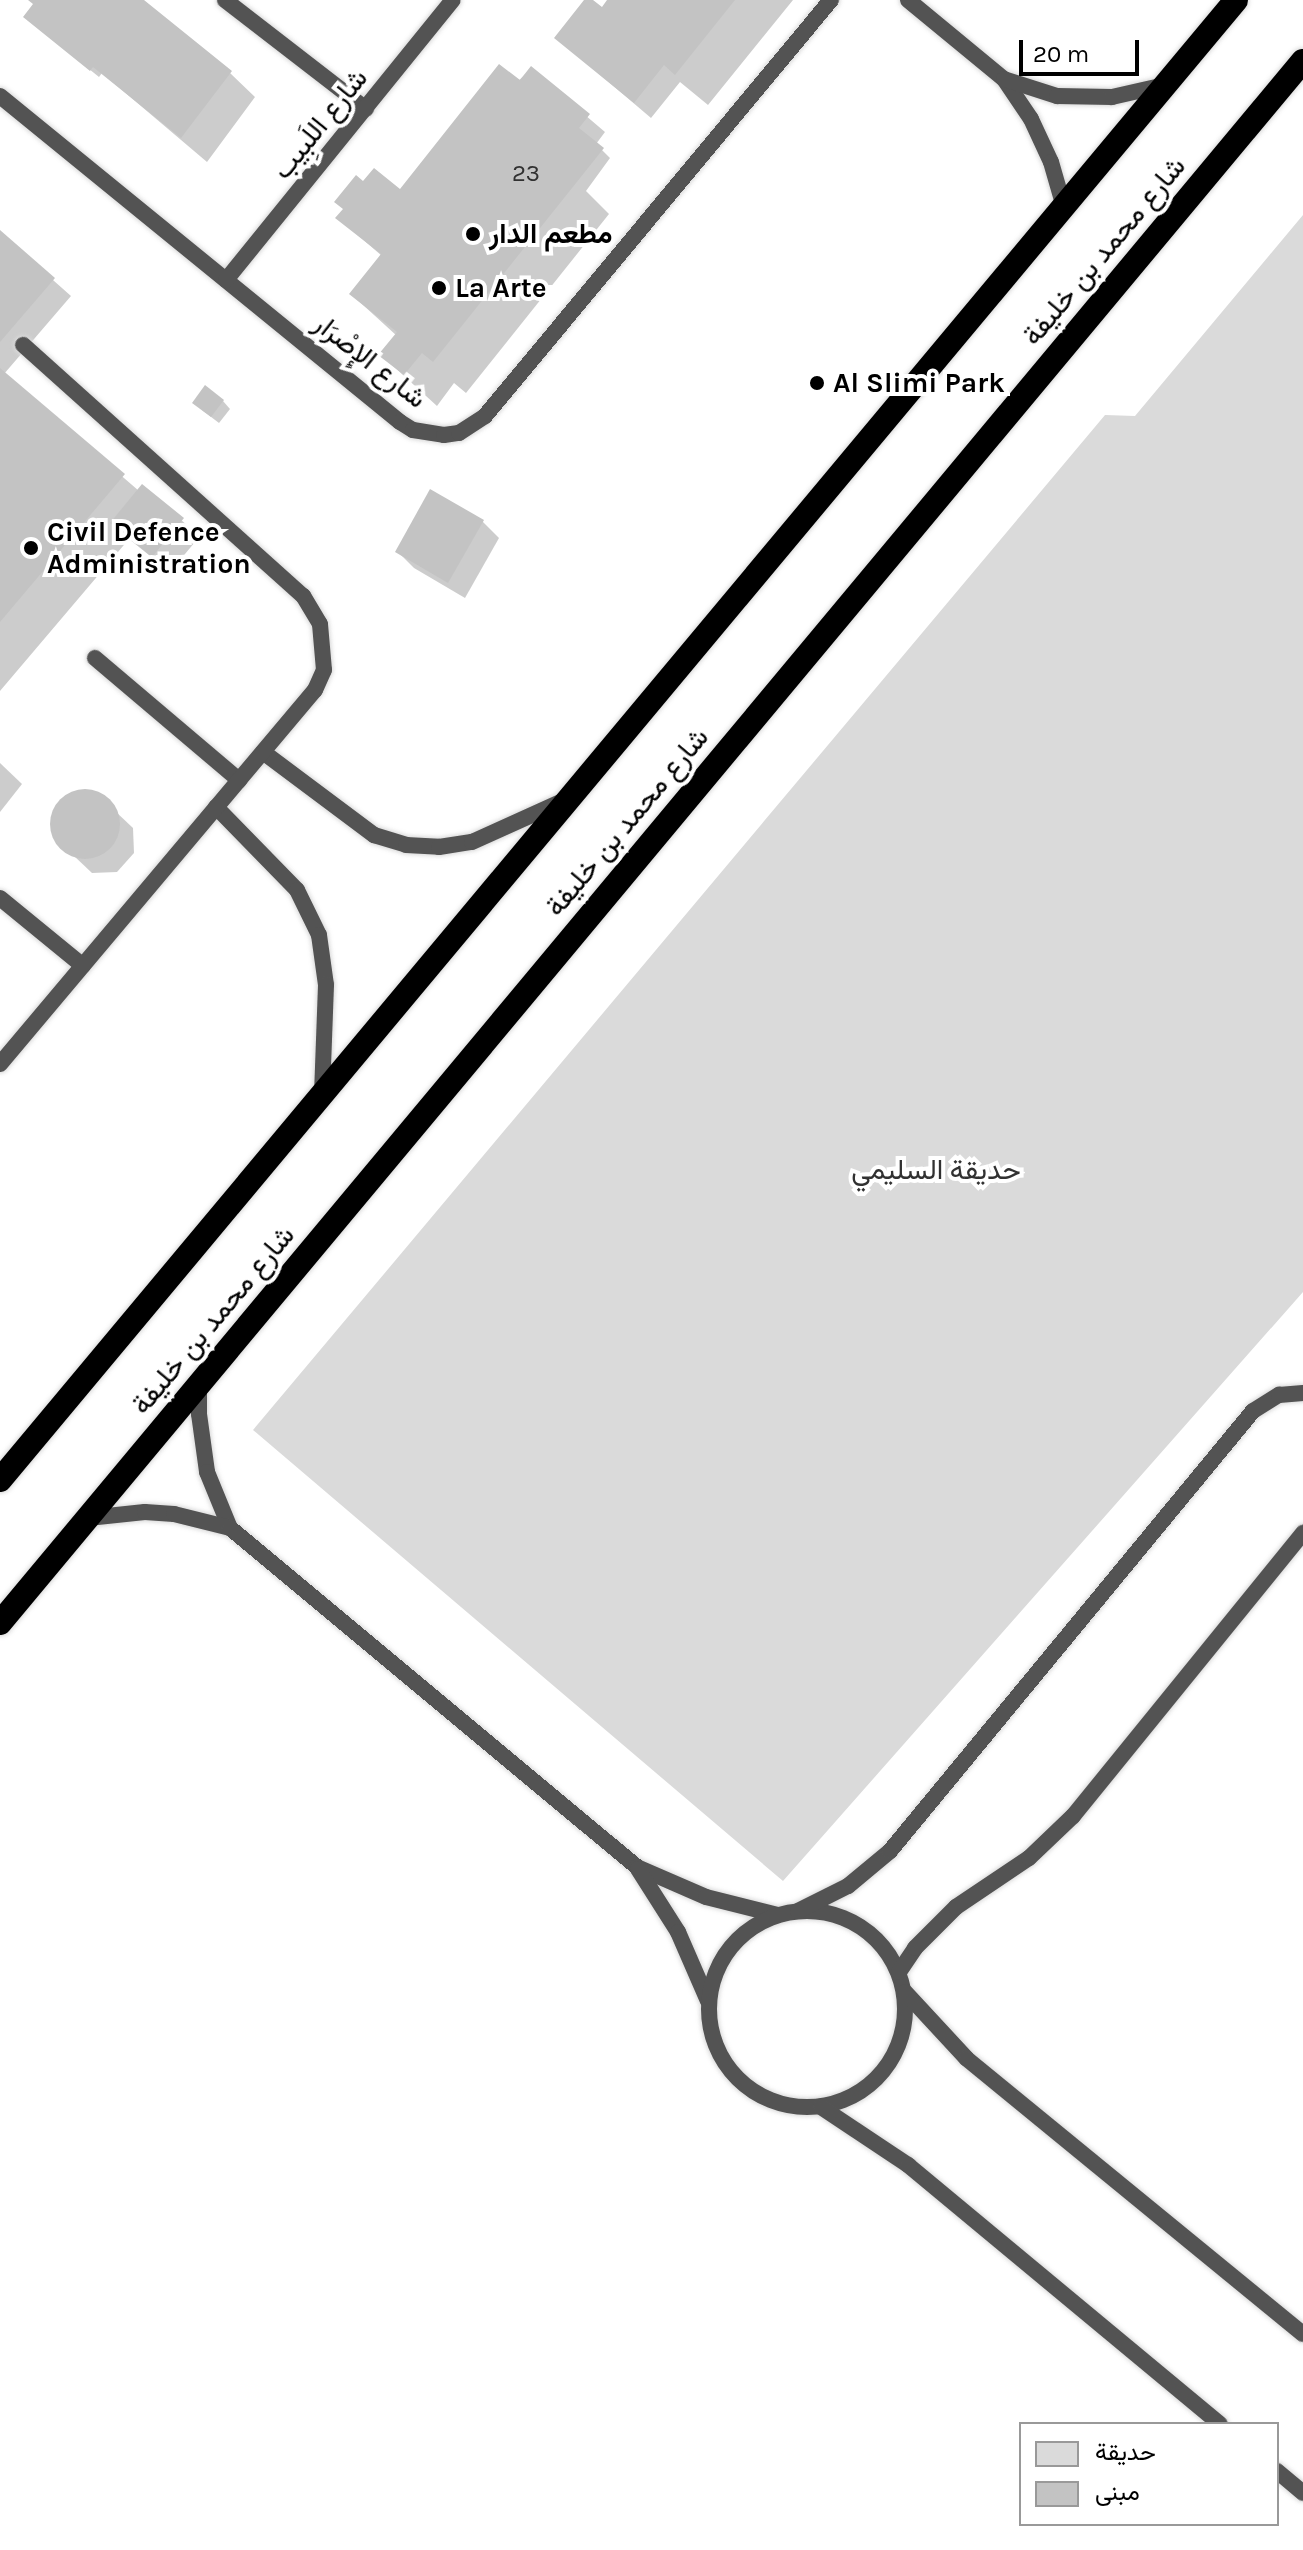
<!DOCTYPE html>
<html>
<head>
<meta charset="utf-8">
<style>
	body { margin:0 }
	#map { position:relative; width:1303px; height:2550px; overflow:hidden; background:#fff; font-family:Karla,Vazirmatn,sans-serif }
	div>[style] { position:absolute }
	.green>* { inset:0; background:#dadada }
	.shadow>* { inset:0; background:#0003 }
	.building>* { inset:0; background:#c3c3c3 }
	.round { border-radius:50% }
	.roads { filter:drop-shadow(0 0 2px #dbdbdb) drop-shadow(0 0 2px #dbdbdb) }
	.lane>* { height:16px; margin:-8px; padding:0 8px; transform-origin:8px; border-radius:8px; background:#535353 }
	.lane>.ring { margin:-8px; padding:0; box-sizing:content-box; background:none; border:16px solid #535353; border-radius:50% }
	.highway>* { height:24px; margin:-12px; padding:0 12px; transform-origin:12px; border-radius:12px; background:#000 }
	.dots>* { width:22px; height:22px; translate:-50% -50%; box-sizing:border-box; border:4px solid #fff; border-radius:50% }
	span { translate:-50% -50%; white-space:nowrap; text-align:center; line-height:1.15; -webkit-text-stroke:8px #fff; paint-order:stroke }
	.number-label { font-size:24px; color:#313131 }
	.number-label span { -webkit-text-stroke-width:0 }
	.street-label { font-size:28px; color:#000 }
	.poi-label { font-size:28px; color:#000; font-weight:700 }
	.left { translate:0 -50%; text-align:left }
	.park-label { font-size:28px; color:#313131 }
	.legend { position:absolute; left:1019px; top:2422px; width:260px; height:104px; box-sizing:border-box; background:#fff; border:2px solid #999; margin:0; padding:10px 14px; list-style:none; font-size:24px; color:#000 }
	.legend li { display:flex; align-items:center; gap:16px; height:40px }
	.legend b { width:40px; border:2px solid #999 }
	.scale { position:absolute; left:1019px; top:40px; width:120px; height:36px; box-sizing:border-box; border:4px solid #000; border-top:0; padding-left:10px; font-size:24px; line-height:28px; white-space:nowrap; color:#000; -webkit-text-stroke:6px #fff; paint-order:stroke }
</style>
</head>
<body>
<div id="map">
	<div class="green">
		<div style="clip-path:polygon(1303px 215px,1303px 1292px,783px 1881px,253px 1430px,1105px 415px,1135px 416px)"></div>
	</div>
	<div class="shadow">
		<div style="clip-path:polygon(31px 0,140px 0,230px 73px,255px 97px,207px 162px,102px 73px,99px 77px,33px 24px,35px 4px)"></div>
		<div style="clip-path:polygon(587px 0,602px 10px,610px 0,793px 0,708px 105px,680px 82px,651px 118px,557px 38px)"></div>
		<div style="clip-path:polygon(531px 69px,605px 132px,596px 144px,610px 158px,586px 191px,609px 214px,466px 393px,454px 383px,437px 406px,381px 355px,397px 336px,351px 294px,382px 256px,338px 218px,364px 184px,400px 192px)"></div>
		<div style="clip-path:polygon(0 233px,71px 296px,4px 374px,139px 491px,142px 487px,200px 536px,170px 572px,129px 539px,0 691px)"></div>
		<div style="clip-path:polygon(223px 401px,230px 409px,219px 423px,202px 410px)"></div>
		<div style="clip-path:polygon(482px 521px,499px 538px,465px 598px,414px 568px,397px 551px)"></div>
		<div style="clip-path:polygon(0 763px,22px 784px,0 812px)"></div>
		<div style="clip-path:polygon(84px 791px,96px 793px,133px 828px,134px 853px,117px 872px,92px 873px,55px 838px,54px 812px,72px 794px)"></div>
	</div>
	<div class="building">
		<div style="clip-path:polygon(28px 0,144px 0,232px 71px,181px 138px,93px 67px,90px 71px,23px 17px,33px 4px)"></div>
		<div style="clip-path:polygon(584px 0,593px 0,602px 7px,607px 0,735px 0,675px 75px,664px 65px,634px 103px,554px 38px)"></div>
		<div style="clip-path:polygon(499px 64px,520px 80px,531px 66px,590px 114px,579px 128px,604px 148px,433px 362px,422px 353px,404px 375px,378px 355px,397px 332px,349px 294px,381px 254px,335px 218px,343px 209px,334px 202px,356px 175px,363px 181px,374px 168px,400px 189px)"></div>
		<div style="clip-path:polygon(0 230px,55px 278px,0 342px)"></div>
		<div style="clip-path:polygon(0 368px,125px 474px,0 622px)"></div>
		<div style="clip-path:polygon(205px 385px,224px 400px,211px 417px,192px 403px)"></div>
		<div style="clip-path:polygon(142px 484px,184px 518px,152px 557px,110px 523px)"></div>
		<div style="clip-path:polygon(430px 489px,484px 520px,448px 583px,395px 552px)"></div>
		<div class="round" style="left:50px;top:789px;width:70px;height:70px"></div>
	</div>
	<div class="roads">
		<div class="lane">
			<div style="left:225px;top:0;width:178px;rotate:37.7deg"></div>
			<div style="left:908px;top:0;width:124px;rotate:39.5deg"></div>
			<div style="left:1004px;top:79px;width:48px;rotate:56deg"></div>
			<div style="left:1031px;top:119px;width:47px;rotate:65.1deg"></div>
			<div style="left:1051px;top:162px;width:47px;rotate:73.9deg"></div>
			<div style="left:1004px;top:79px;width:56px;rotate:17.8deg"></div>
			<div style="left:1057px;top:96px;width:55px;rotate:1deg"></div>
			<div style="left:1112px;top:97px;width:54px;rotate:-12.8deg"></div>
			<div style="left:0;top:96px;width:516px;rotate:39.18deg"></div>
			<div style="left:400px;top:422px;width:15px;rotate:32deg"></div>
			<div style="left:413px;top:430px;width:31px;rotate:9deg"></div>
			<div style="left:444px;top:435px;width:15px;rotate:-8deg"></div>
			<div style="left:459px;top:433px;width:31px;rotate:-33deg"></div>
			<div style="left:485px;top:416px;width:541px;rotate:-50.25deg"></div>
			<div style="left:226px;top:280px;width:360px;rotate:-51deg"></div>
			<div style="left:95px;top:658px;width:189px;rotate:40.3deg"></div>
			<div style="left:263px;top:752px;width:139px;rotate:36.8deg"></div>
			<div style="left:374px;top:835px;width:34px;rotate:17deg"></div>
			<div style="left:406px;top:845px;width:33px;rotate:3deg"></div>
			<div style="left:439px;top:847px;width:33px;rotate:-9deg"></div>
			<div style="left:472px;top:842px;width:100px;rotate:-24.3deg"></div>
			<div style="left:216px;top:807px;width:116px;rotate:45.7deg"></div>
			<div style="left:297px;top:890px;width:50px;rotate:63.9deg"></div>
			<div style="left:319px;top:935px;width:50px;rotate:82deg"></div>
			<div style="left:326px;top:985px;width:109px;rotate:92.1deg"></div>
			<div style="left:0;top:898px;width:107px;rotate:39.3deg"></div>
			<div style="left:0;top:1064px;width:489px;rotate:-49.9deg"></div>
			<div style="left:315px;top:690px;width:22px;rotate:-66deg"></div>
			<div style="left:324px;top:670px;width:46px;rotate:-95deg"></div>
			<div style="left:320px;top:624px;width:33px;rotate:-121deg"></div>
			<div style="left:303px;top:596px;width:376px;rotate:-138.1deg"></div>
			<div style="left:199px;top:1383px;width:31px;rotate:90deg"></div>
			<div style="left:199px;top:1414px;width:59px;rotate:82.1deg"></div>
			<div style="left:207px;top:1472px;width:61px;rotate:67.7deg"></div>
			<div style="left:88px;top:1518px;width:57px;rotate:-6deg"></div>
			<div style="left:145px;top:1512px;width:29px;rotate:4deg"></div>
			<div style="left:174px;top:1514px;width:58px;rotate:14deg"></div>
			<div style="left:230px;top:1528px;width:530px;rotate:39.79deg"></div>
			<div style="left:637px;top:1867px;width:75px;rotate:23.5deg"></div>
			<div style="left:706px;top:1897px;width:74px;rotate:14deg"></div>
			<div style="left:638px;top:1869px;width:75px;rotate:57.6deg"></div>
			<div style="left:678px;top:1932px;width:75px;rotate:66.5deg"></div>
			<div class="ring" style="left:709px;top:1911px;width:180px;height:180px"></div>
			<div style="left:798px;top:1911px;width:56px;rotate:-26.6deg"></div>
			<div style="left:848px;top:1886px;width:55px;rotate:-39.8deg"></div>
			<div style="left:890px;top:1851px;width:570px;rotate:-50.48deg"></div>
			<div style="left:1253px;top:1411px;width:31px;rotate:-32deg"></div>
			<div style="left:1279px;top:1395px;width:24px;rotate:-5deg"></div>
			<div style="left:899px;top:1972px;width:29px;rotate:-56deg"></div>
			<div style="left:915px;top:1948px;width:58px;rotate:-45deg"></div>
			<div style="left:956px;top:1907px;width:88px;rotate:-33.9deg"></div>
			<div style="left:1029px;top:1858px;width:61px;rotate:-43.7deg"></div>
			<div style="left:1073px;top:1816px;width:365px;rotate:-50.9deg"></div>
			<div style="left:905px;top:1992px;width:91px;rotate:47.2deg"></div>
			<div style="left:967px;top:2059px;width:434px;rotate:39.3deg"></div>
			<div style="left:821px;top:2107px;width:105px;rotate:33.7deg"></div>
			<div style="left:908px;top:2165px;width:405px;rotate:39.7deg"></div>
			<div style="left:1277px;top:2471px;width:34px;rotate:40deg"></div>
		</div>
		<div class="highway">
			<div style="left:0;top:1480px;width:1928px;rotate:-50.13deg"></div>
			<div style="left:0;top:1623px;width:2034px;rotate:-50.17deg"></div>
		</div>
	</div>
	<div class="dots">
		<div style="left:473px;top:234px;background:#000"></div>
		<div style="left:439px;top:288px;background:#000"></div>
		<div style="left:817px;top:383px;background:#000"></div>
		<div style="left:31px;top:548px;background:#000"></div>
	</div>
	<div class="number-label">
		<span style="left:526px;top:174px">23</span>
	</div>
	<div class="street-label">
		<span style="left:320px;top:124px;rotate:-51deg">شارع اللَبِيب</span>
		<span style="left:1104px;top:251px;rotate:-50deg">شارع محمد بن خليفة</span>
		<span style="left:370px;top:361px;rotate:38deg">شارع الإِصْرَار</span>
		<span style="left:627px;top:822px;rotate:-50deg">شارع محمد بن خليفة</span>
		<span style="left:213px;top:1320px;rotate:-50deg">شارع محمد بن خليفة</span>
	</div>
	<div class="poi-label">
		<span class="left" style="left:489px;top:234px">مطعم الدار</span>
		<span class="left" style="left:455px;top:288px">La Arte</span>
		<span class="left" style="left:833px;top:383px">Al Slimi Park</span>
		<span class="left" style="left:47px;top:548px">Civil Defence<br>Administration</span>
	</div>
	<div class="park-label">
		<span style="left:936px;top:1170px">حديقة السليمي</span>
	</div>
	<ul class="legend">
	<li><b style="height:22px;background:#dadada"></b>حديقة</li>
	<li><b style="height:22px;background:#c3c3c3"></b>مبنى</li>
	</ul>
	<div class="scale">20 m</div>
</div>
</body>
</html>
